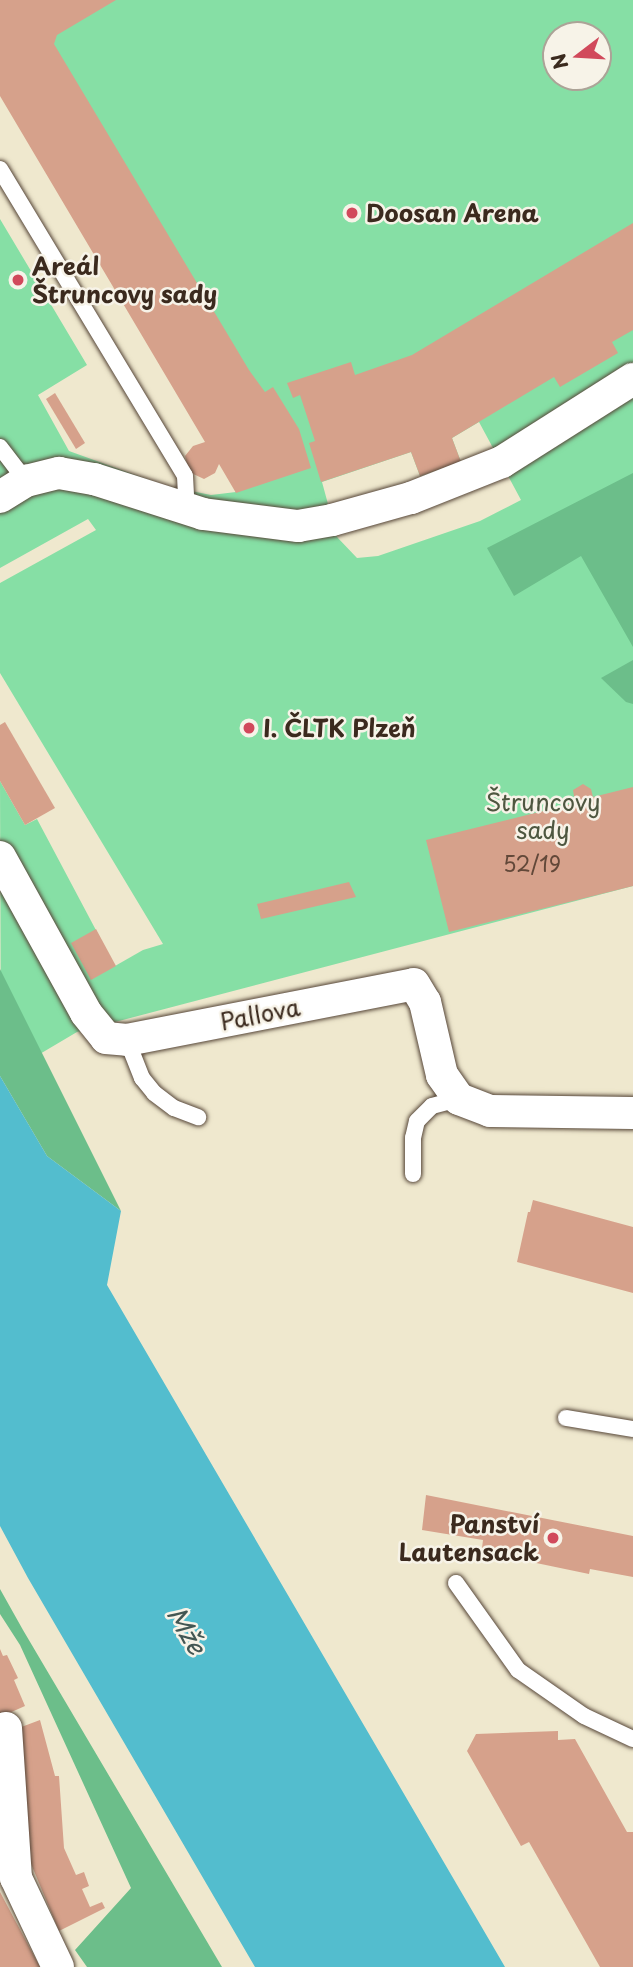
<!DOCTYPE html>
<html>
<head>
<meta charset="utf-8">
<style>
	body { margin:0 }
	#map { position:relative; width:633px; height:1967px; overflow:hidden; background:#efe8ce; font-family:"Playpen Sans",sans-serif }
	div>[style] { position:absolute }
	.green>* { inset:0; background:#86dfa5 }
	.forest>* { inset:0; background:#6cbe8a }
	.water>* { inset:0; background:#53bdce }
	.building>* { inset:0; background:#d6a18b }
	.roads { filter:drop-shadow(0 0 2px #564638) drop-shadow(0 0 2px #564638) }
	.lane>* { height:16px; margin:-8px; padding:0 8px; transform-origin:8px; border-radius:8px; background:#fff }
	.street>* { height:32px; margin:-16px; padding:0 16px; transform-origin:16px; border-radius:16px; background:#fff }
	.dots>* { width:19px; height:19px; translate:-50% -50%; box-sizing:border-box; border:4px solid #f7f3e8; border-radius:50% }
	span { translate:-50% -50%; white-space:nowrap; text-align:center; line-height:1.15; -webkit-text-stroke:5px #f7f3e8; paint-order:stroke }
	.number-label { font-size:21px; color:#624839 }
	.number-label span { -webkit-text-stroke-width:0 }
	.poi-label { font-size:24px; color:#3b2a1e; font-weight:700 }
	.left { translate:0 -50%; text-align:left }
	.right { translate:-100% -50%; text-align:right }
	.park-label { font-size:24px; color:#4e5740 }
	.street-label { font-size:24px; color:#3b2a1e }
	.water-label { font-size:26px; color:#425653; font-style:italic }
	.north { position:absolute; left:542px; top:21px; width:70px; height:70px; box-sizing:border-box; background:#f7f3e8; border:2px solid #aca397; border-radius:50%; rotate:253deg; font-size:19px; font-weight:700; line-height:28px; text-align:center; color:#3b2a1e }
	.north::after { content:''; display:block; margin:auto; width:24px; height:32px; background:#d1495b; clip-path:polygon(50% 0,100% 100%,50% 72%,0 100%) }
</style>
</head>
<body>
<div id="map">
	<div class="green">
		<div style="clip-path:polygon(evenodd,0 0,633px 0,633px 886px,77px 1032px,1px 1077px,0 781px,25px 825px,37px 819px,115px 966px,143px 950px,163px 944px,0 673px,0 583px,96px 530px,88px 519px,0 568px,0 219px,87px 365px,38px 395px,69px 451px,166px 486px,211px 495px,236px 492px,0 0,556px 35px,598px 35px,598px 77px,556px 77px,556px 35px,0 0,479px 422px,521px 500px,480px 521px,378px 556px,357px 558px,337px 537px,322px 482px,411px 452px,420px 476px,461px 462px,452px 438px,479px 422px)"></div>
	</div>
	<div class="forest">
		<div style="clip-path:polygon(633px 473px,633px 647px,581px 556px,514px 596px,487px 548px)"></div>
		<div style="clip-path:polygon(633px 660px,633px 704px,626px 702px,601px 678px)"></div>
		<div style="clip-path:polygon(0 969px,121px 1211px,47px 1156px,0 1076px)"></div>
		<div style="clip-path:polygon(0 1589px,23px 1630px,222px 1967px,87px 1967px,75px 1950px,131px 1888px,20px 1645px,0 1614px)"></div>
	</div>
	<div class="water">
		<div style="clip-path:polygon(0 1076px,47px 1156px,121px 1211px,107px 1285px,505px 1967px,255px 1967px,28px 1578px,0 1526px)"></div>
	</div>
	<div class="building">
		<div style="clip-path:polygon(0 0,116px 0,57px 35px,54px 44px,249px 370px,265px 392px,273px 387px,299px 429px,311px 468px,236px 493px,219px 464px,215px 473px,204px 479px,189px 472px,185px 456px,193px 446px,205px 442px,0 96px)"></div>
		<div style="clip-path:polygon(633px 223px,633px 330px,612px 342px,618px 353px,560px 387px,554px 377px,452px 438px,461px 462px,420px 476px,411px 452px,321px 482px,309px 443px,315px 441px,300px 395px,293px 398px,287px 383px,351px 362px,355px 375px,412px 355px)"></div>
		<div style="clip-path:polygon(55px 393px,85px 443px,76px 449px,46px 399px)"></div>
		<div style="clip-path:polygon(5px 722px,55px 808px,25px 825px,0 781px,0 725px)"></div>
		<div style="clip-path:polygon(583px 784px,591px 789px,593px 797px,633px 787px,633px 886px,449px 932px,426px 840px,575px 803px,573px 790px)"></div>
		<div style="clip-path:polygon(349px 882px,356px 897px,261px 919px,257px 904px)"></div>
		<div style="clip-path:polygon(96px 929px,116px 966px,91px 980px,71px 943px)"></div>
		<div style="clip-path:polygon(533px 1200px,633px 1227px,633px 1293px,517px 1262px,528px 1212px,530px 1212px)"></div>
		<div style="clip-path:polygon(426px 1495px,633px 1536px,633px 1577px,590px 1569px,589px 1574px,517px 1559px,518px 1554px,482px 1548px,483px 1540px,422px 1530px)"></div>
		<div style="clip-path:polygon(0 1649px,3px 1656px,7px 1655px,18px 1678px,14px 1680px,25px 1706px,0 1717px)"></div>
		<div style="clip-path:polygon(40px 1720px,55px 1776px,59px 1776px,64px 1848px,76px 1875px,84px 1872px,89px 1886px,82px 1889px,90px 1907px,102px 1902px,105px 1908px,59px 1931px,29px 1859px,16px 1729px)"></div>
		<div style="clip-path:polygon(558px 1731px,558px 1740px,575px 1739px,627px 1832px,633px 1832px,633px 1967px,600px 1967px,529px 1842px,521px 1846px,467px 1751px,476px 1734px)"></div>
		<div style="clip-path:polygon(0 1892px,40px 1967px,0 1967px)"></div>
	</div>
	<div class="roads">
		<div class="lane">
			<div style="left:0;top:169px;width:358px;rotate:58.9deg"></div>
			<div style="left:185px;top:476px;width:33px;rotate:87deg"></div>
			<div style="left:0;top:447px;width:43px;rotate:52.6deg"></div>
			<div style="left:127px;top:1040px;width:41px;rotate:68.5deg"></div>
			<div style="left:142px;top:1078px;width:19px;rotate:51deg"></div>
			<div style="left:154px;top:1093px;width:25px;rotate:37deg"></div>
			<div style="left:174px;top:1108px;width:26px;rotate:21deg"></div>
			<div style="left:413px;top:1174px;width:36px;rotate:-90deg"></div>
			<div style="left:413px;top:1138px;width:17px;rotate:-77deg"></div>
			<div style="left:417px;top:1121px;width:21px;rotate:-45deg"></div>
			<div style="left:432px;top:1106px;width:28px;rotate:-15deg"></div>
			<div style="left:566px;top:1418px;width:68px;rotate:9.3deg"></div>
			<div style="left:456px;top:1583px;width:107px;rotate:54.5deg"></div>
			<div style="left:518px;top:1670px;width:80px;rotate:34.9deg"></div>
			<div style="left:584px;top:1716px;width:54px;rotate:25.1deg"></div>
		</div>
		<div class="street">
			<div style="left:0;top:497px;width:31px;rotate:-32deg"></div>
			<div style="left:26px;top:481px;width:34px;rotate:-14deg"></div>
			<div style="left:59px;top:473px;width:36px;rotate:10deg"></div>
			<div style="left:94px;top:479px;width:114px;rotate:17.8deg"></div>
			<div style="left:203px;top:514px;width:96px;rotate:7.2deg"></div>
			<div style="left:298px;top:526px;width:35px;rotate:-10deg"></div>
			<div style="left:332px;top:520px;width:82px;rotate:-15.6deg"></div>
			<div style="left:411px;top:498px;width:98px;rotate:-21.6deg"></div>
			<div style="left:502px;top:462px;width:155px;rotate:-32.4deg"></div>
			<div style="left:0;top:857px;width:178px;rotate:61.1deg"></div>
			<div style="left:86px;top:1013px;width:32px;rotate:51deg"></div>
			<div style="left:106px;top:1038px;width:21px;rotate:5deg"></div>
			<div style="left:127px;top:1040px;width:292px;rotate:-11deg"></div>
			<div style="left:414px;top:984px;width:21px;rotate:59deg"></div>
			<div style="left:425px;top:1002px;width:75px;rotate:76.9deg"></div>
			<div style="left:442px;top:1075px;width:29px;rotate:55deg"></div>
			<div style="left:459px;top:1099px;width:33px;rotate:21deg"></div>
			<div style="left:490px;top:1111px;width:143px;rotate:0.8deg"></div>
			<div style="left:6px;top:1728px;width:150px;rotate:86.2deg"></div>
			<div style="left:16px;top:1878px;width:98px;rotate:64.7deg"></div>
		</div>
	</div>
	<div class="dots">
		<div style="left:352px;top:213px;background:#d1495b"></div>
		<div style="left:18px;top:280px;background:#d1495b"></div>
		<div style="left:249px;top:728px;background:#d1495b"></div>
		<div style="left:553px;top:1538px;background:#d1495b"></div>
	</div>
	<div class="number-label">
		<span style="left:532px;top:863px">52/19</span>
	</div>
	<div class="poi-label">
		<span class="left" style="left:366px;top:213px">Doosan Arena</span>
		<span class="left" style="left:32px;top:280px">Areál<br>Štruncovy sady</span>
		<span class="left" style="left:263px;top:728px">I. ČLTK Plzeň</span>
		<span class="right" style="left:539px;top:1538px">Panství<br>Lautensack</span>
	</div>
	<div class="park-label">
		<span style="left:543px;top:816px">Štruncovy<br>sady</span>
	</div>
	<div class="street-label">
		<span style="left:260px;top:1014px;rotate:-11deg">Pallova</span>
	</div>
	<div class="water-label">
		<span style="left:187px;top:1630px;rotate:60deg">Mže</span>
	</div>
	<div class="north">N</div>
</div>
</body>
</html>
